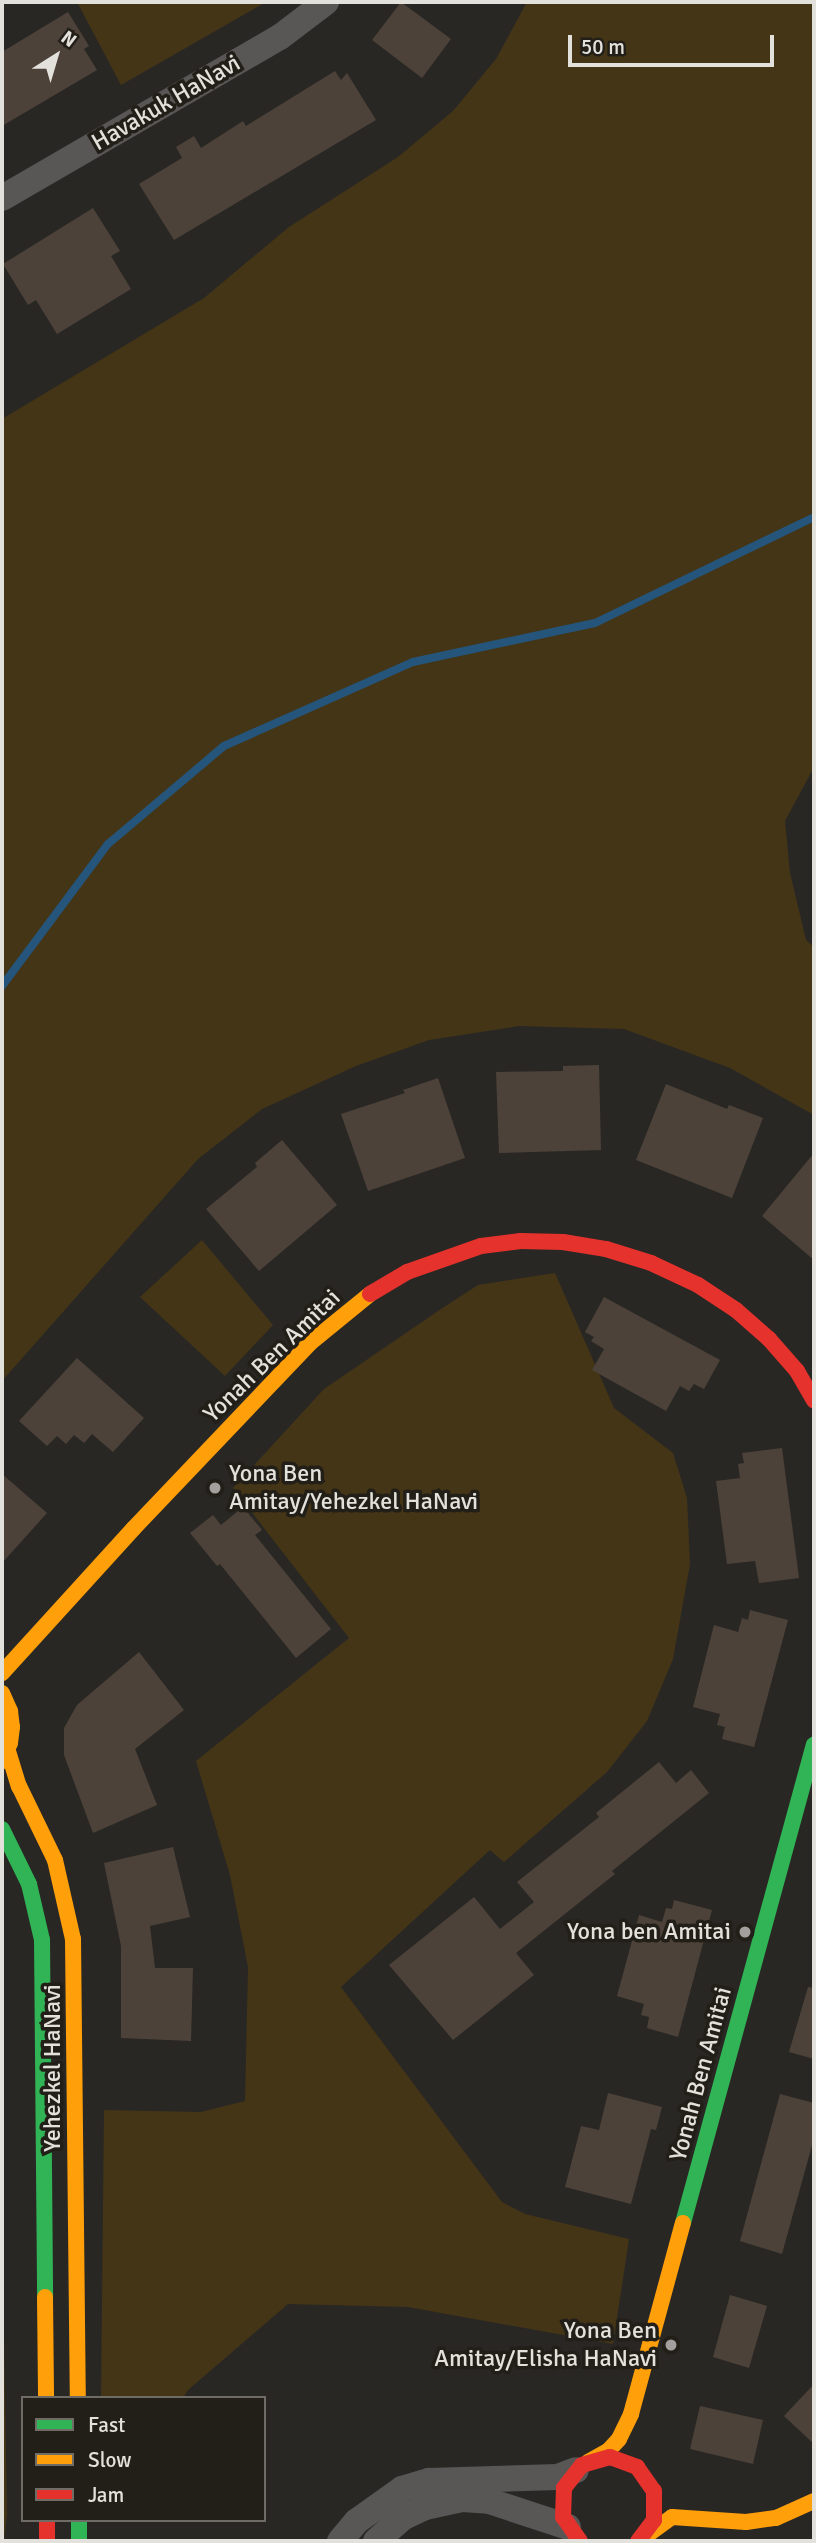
<!DOCTYPE html>
<html>
<head>
<meta charset="utf-8">
<style>
	body { margin:0 }
	#map { position:relative; width:816px; height:2543px; overflow:hidden; background:#292724; font-family:Signika,sans-serif }
	div>[style] { position:absolute }
	.green>* { inset:0; background:#443516 }
	.stream>* { height:8px; margin:-4px; padding:0 4px; transform-origin:4px; border-radius:4px; background:#25557b }
	.building>* { inset:0; background:#4c4239 }
	.street>* { height:26px; margin:-13px; padding:0 13px; transform-origin:13px; border-radius:13px; background:#585756 }
	.fast>* { height:16px; margin:-8px; padding:0 8px; transform-origin:8px; border-radius:8px; background:#30b455 }
	.slow>* { height:16px; margin:-8px; padding:0 8px; transform-origin:8px; border-radius:8px; background:#ff9f0a }
	.jam>* { height:16px; margin:-8px; padding:0 8px; transform-origin:8px; border-radius:8px; background:#e5322d }
	.dots>* { width:19px; height:19px; translate:-50% -50%; box-sizing:border-box; border:4px solid #221e18; border-radius:50% }
	span { translate:-50% -50%; white-space:nowrap; text-align:center; line-height:1.15; -webkit-text-stroke:7px #221e18; paint-order:stroke }
	.street-label { font-size:24px; color:#e3e1dc }
	.poi-label { font-size:24px; color:#e3e1dc }
	.left { translate:0 -50%; text-align:left }
	.right { translate:-100% -50%; text-align:right }
	.frame { position:absolute; inset:0; border:4px solid #e3e1dc; pointer-events:none }
	.legend { position:absolute; left:21px; top:2396px; width:245px; height:126px; box-sizing:border-box; background:#221e18; border:2px solid #6f6c66; margin:0; padding:9px 12px; list-style:none; font-size:21px; color:#e3e1dc }
	.legend li { display:flex; align-items:center; gap:14px; height:35px }
	.legend b { width:35px; border:2px solid #6f6c66 }
	.north { position:absolute; left:21px; top:21px; width:70px; height:70px; -webkit-text-stroke:5px #221e18; paint-order:stroke; rotate:37deg; font-size:19px; font-weight:700; line-height:28px; text-align:center; color:#e3e1dc }
	.north::after { content:''; display:block; margin:auto; width:24px; height:32px; background:#e3e1dc; clip-path:polygon(50% 0,100% 100%,50% 72%,0 100%) }
	.scale { position:absolute; left:568px; top:35px; width:206px; height:32px; box-sizing:border-box; border:4px solid #e3e1dc; border-top:0; padding-left:9px; font-size:21px; line-height:24px; white-space:nowrap; color:#e3e1dc; -webkit-text-stroke:5px #221e18; paint-order:stroke }
</style>
</head>
<body>
<div id="map">
	<div class="green">
		<div style="clip-path:polygon(77px 2px,266px 2px,121px 85px)"></div>
		<div style="clip-path:polygon(527px 2px,814px 2px,814px 767px,785px 821px,790px 873px,806px 940px,814px 947px,814px 1115px,730px 1068px,624px 1029px,519px 1026px,429px 1040px,356px 1066px,262px 1109px,198px 1159px,2px 1381px,2px 419px,204px 298px,289px 227px,398px 157px,453px 111px,496px 59px)"></div>
		<div style="clip-path:polygon(202px 1240px,273px 1325px,225px 1376px,140px 1297px)"></div>
		<div style="clip-path:polygon(555px 1273px,614px 1408px,673px 1453px,687px 1498px,690px 1564px,673px 1659px,647px 1721px,607px 1772px,504px 1862px,490px 1850px,341px 1987px,502px 2202px,525px 2214px,629px 2239px,613px 2344px,408px 2307px,288px 2304px,188px 2390px,183px 2398px,101px 2398px,104px 2110px,201px 2112px,245px 2101px,248px 1967px,230px 1875px,196px 1761px,349px 1638px,233px 1488px,324px 1389px,441px 1309px,478px 1285px)"></div>
		<div style="clip-path:polygon(2px 2218px,7px 2514px,4px 2541px,2px 2541px)"></div>
	</div>
	<div class="stream">
		<div style="left:2px;top:986px;width:177px;rotate:-53.3deg"></div>
		<div style="left:108px;top:844px;width:152px;rotate:-40.2deg"></div>
		<div style="left:224px;top:746px;width:207px;rotate:-24deg"></div>
		<div style="left:413px;top:662px;width:186px;rotate:-12.1deg"></div>
		<div style="left:595px;top:623px;width:243px;rotate:-25.8deg"></div>
	</div>
	<div class="building">
		<div style="clip-path:polygon(401px 2px,451px 39px,422px 78px,372px 40px)"></div>
		<div style="clip-path:polygon(68px 12px,89px 46px,84px 49px,97px 70px,2px 126px,2px 52px)"></div>
		<div style="clip-path:polygon(335px 71px,341px 80px,347px 73px,376px 120px,174px 240px,139px 184px,182px 158px,176px 147px,194px 136px,201px 148px,243px 121px,246px 126px)"></div>
		<div style="clip-path:polygon(93px 208px,120px 251px,111px 256px,131px 289px,57px 334px,36px 300px,28px 305px,3px 264px)"></div>
		<div style="clip-path:polygon(599px 1065px,601px 1150px,499px 1153px,496px 1072px,563px 1071px,563px 1066px)"></div>
		<div style="clip-path:polygon(438px 1078px,465px 1158px,368px 1191px,341px 1114px,405px 1093px,403px 1090px)"></div>
		<div style="clip-path:polygon(666px 1084px,727px 1109px,729px 1105px,763px 1118px,732px 1198px,636px 1160px)"></div>
		<div style="clip-path:polygon(282px 1140px,337px 1205px,259px 1271px,206px 1209px,257px 1167px,255px 1163px)"></div>
		<div style="clip-path:polygon(814px 1153px,814px 1260px,762px 1216px)"></div>
		<div style="clip-path:polygon(604px 1297px,720px 1360px,704px 1389px,694px 1384px,689px 1391px,680px 1386px,666px 1411px,592px 1370px,604px 1349px,591px 1341px,594px 1337px,585px 1332px)"></div>
		<div style="clip-path:polygon(77px 1358px,144px 1418px,113px 1452px,92px 1434px,84px 1443px,74px 1435px,66px 1444px,57px 1436px,47px 1446px,19px 1421px)"></div>
		<div style="clip-path:polygon(782px 1448px,799px 1578px,759px 1583px,755px 1561px,727px 1564px,716px 1481px,740px 1478px,738px 1464px,744px 1463px,742px 1453px)"></div>
		<div style="clip-path:polygon(2px 1474px,47px 1513px,2px 1563px)"></div>
		<div style="clip-path:polygon(243px 1507px,262px 1530px,255px 1535px,331px 1629px,296px 1658px,220px 1564px,217px 1566px,190px 1533px,213px 1515px,221px 1525px)"></div>
		<div style="clip-path:polygon(750px 1610px,788px 1620px,754px 1747px,722px 1739px,725px 1727px,717px 1725px,720px 1714px,693px 1707px,714px 1625px,738px 1632px,742px 1618px,748px 1620px)"></div>
		<div style="clip-path:polygon(139px 1652px,184px 1710px,135px 1749px,157px 1805px,93px 1833px,64px 1755px,64px 1728px,77px 1705px)"></div>
		<div style="clip-path:polygon(659px 1762px,676px 1783px,691px 1770px,709px 1793px,612px 1871px,615px 1874px,516px 1953px,534px 1975px,453px 2040px,389px 1965px,474px 1897px,500px 1929px,534px 1902px,517px 1882px,599px 1817px,596px 1813px)"></div>
		<div style="clip-path:polygon(173px 1847px,190px 1917px,150px 1926px,155px 1968px,193px 1968px,191px 2041px,121px 2038px,121px 1946px,104px 1863px)"></div>
		<div style="clip-path:polygon(674px 1900px,712px 1910px,678px 2037px,647px 2028px,649px 2017px,641px 2015px,644px 2004px,617px 1996px,639px 1915px,662px 1922px,666px 1908px,672px 1909px)"></div>
		<div style="clip-path:polygon(808px 1987px,814px 1988px,814px 2059px,789px 2052px)"></div>
		<div style="clip-path:polygon(608px 2093px,662px 2107px,656px 2130px,651px 2129px,631px 2204px,565px 2187px,581px 2126px,599px 2130px)"></div>
		<div style="clip-path:polygon(780px 2094px,814px 2103px,814px 2138px,782px 2254px,740px 2241px)"></div>
		<div style="clip-path:polygon(730px 2295px,767px 2306px,749px 2368px,713px 2357px)"></div>
		<div style="clip-path:polygon(814px 2384px,814px 2444px,784px 2416px)"></div>
		<div style="clip-path:polygon(700px 2406px,763px 2420px,753px 2464px,690px 2449px)"></div>
	</div>
	<div class="street">
		<div style="left:2px;top:198px;width:321px;rotate:-30.1deg"></div>
		<div style="left:280px;top:37px;width:58px;rotate:-37.3deg"></div>
		<div style="left:340px;top:2541px;width:26px;rotate:-50deg"></div>
		<div style="left:357px;top:2521px;width:55px;rotate:-35.4deg"></div>
		<div style="left:402px;top:2489px;width:28px;rotate:-17deg"></div>
		<div style="left:429px;top:2481px;width:129px;rotate:-1.8deg"></div>
		<div style="left:558px;top:2477px;width:19px;rotate:-21deg"></div>
		<div style="left:376px;top:2541px;width:37px;rotate:-41deg"></div>
		<div style="left:404px;top:2517px;width:23px;rotate:-25deg"></div>
		<div style="left:425px;top:2507px;width:38px;rotate:-12deg"></div>
		<div style="left:462px;top:2499px;width:27px;rotate:4deg"></div>
		<div style="left:489px;top:2501px;width:83px;rotate:18.2deg"></div>
	</div>
	<div class="fast">
		<div style="left:2px;top:1829px;width:61px;rotate:63.9deg"></div>
		<div style="left:29px;top:1884px;width:57px;rotate:76.9deg"></div>
		<div style="left:42px;top:1940px;width:357px;rotate:89.5deg"></div>
		<div style="left:683px;top:2223px;width:496px;rotate:-74.7deg"></div>
		<div style="left:79px;top:2520px;width:21px;rotate:90deg"></div>
	</div>
	<div class="slow">
		<div style="left:2px;top:1673px;width:195px;rotate:-47.7deg"></div>
		<div style="left:133px;top:1529px;width:257px;rotate:-46.4deg"></div>
		<div style="left:310px;top:1343px;width:77px;rotate:-39.2deg"></div>
		<div style="left:2px;top:1693px;width:20px;rotate:66deg"></div>
		<div style="left:10px;top:1711px;width:16px;rotate:83deg"></div>
		<div style="left:12px;top:1727px;width:16px;rotate:97deg"></div>
		<div style="left:10px;top:1743px;width:20px;rotate:114deg"></div>
		<div style="left:8px;top:1751px;width:37px;rotate:73deg"></div>
		<div style="left:19px;top:1786px;width:82px;rotate:64.1deg"></div>
		<div style="left:55px;top:1860px;width:81px;rotate:77.2deg"></div>
		<div style="left:73px;top:1939px;width:459px;rotate:89.4deg"></div>
		<div style="left:45px;top:2297px;width:101px;rotate:89.4deg"></div>
		<div style="left:588px;top:2462px;width:23px;rotate:-29deg"></div>
		<div style="left:608px;top:2451px;width:16px;rotate:-47deg"></div>
		<div style="left:619px;top:2439px;width:28px;rotate:-64deg"></div>
		<div style="left:631px;top:2414px;width:198px;rotate:-74.8deg"></div>
		<div style="left:639px;top:2541px;width:41px;rotate:-36deg"></div>
		<div style="left:672px;top:2517px;width:74px;rotate:3.9deg"></div>
		<div style="left:746px;top:2522px;width:30px;rotate:-8deg"></div>
		<div style="left:776px;top:2518px;width:42px;rotate:-24.1deg"></div>
	</div>
	<div class="jam">
		<div style="left:370px;top:1294px;width:43px;rotate:-30.7deg"></div>
		<div style="left:407px;top:1272px;width:78px;rotate:-19.4deg"></div>
		<div style="left:481px;top:1246px;width:40px;rotate:-7.1deg"></div>
		<div style="left:521px;top:1241px;width:42px;rotate:1.4deg"></div>
		<div style="left:563px;top:1242px;width:44px;rotate:9.2deg"></div>
		<div style="left:606px;top:1249px;width:47px;rotate:17.3deg"></div>
		<div style="left:651px;top:1263px;width:52px;rotate:25.1deg"></div>
		<div style="left:698px;top:1285px;width:45px;rotate:33.3deg"></div>
		<div style="left:736px;top:1310px;width:44px;rotate:41.3deg"></div>
		<div style="left:769px;top:1339px;width:43px;rotate:48.8deg"></div>
		<div style="left:797px;top:1371px;width:34px;rotate:60deg"></div>
		<div style="left:47px;top:2520px;width:21px;rotate:90deg"></div>
		<div style="left:580px;top:2541px;width:29px;rotate:-125deg"></div>
		<div style="left:563px;top:2517px;width:29px;rotate:-88deg"></div>
		<div style="left:564px;top:2488px;width:29px;rotate:-52deg"></div>
		<div style="left:582px;top:2465px;width:29px;rotate:-16deg"></div>
		<div style="left:610px;top:2457px;width:29px;rotate:20deg"></div>
		<div style="left:637px;top:2467px;width:29px;rotate:55deg"></div>
		<div style="left:654px;top:2491px;width:29px;rotate:90deg"></div>
		<div style="left:654px;top:2520px;width:26px;rotate:127deg"></div>
	</div>
	<div class="dots">
		<div style="left:215px;top:1488px;background:#a2a09c"></div>
		<div style="left:745px;top:1932px;background:#a2a09c"></div>
		<div style="left:671px;top:2345px;background:#a2a09c"></div>
	</div>
	<div class="street-label">
		<span style="left:166px;top:103px;rotate:-30deg">Havakuk HaNavi</span>
		<span style="left:272px;top:1356px;rotate:-44deg">Yonah Ben Amitai</span>
		<span style="left:53px;top:2068px;rotate:-90deg">Yehezkel HaNavi</span>
		<span style="left:701px;top:2074px;rotate:-75deg">Yonah Ben Amitai</span>
	</div>
	<div class="poi-label">
		<span class="left" style="left:229px;top:1488px">Yona Ben<br>Amitay/Yehezkel HaNavi</span>
		<span class="right" style="left:731px;top:1932px">Yona ben Amitai</span>
		<span class="right" style="left:657px;top:2345px">Yona Ben<br>Amitay/Elisha HaNavi</span>
	</div>
	<div class="frame"></div>
	<ul class="legend">
	<li><b style="height:9px;background:#30b455"></b>Fast</li>
	<li><b style="height:9px;background:#ff9f0a"></b>Slow</li>
	<li><b style="height:9px;background:#e5322d"></b>Jam</li>
	</ul>
	<div class="north">N</div>
	<div class="scale">50 m</div>
</div>
</body>
</html>
